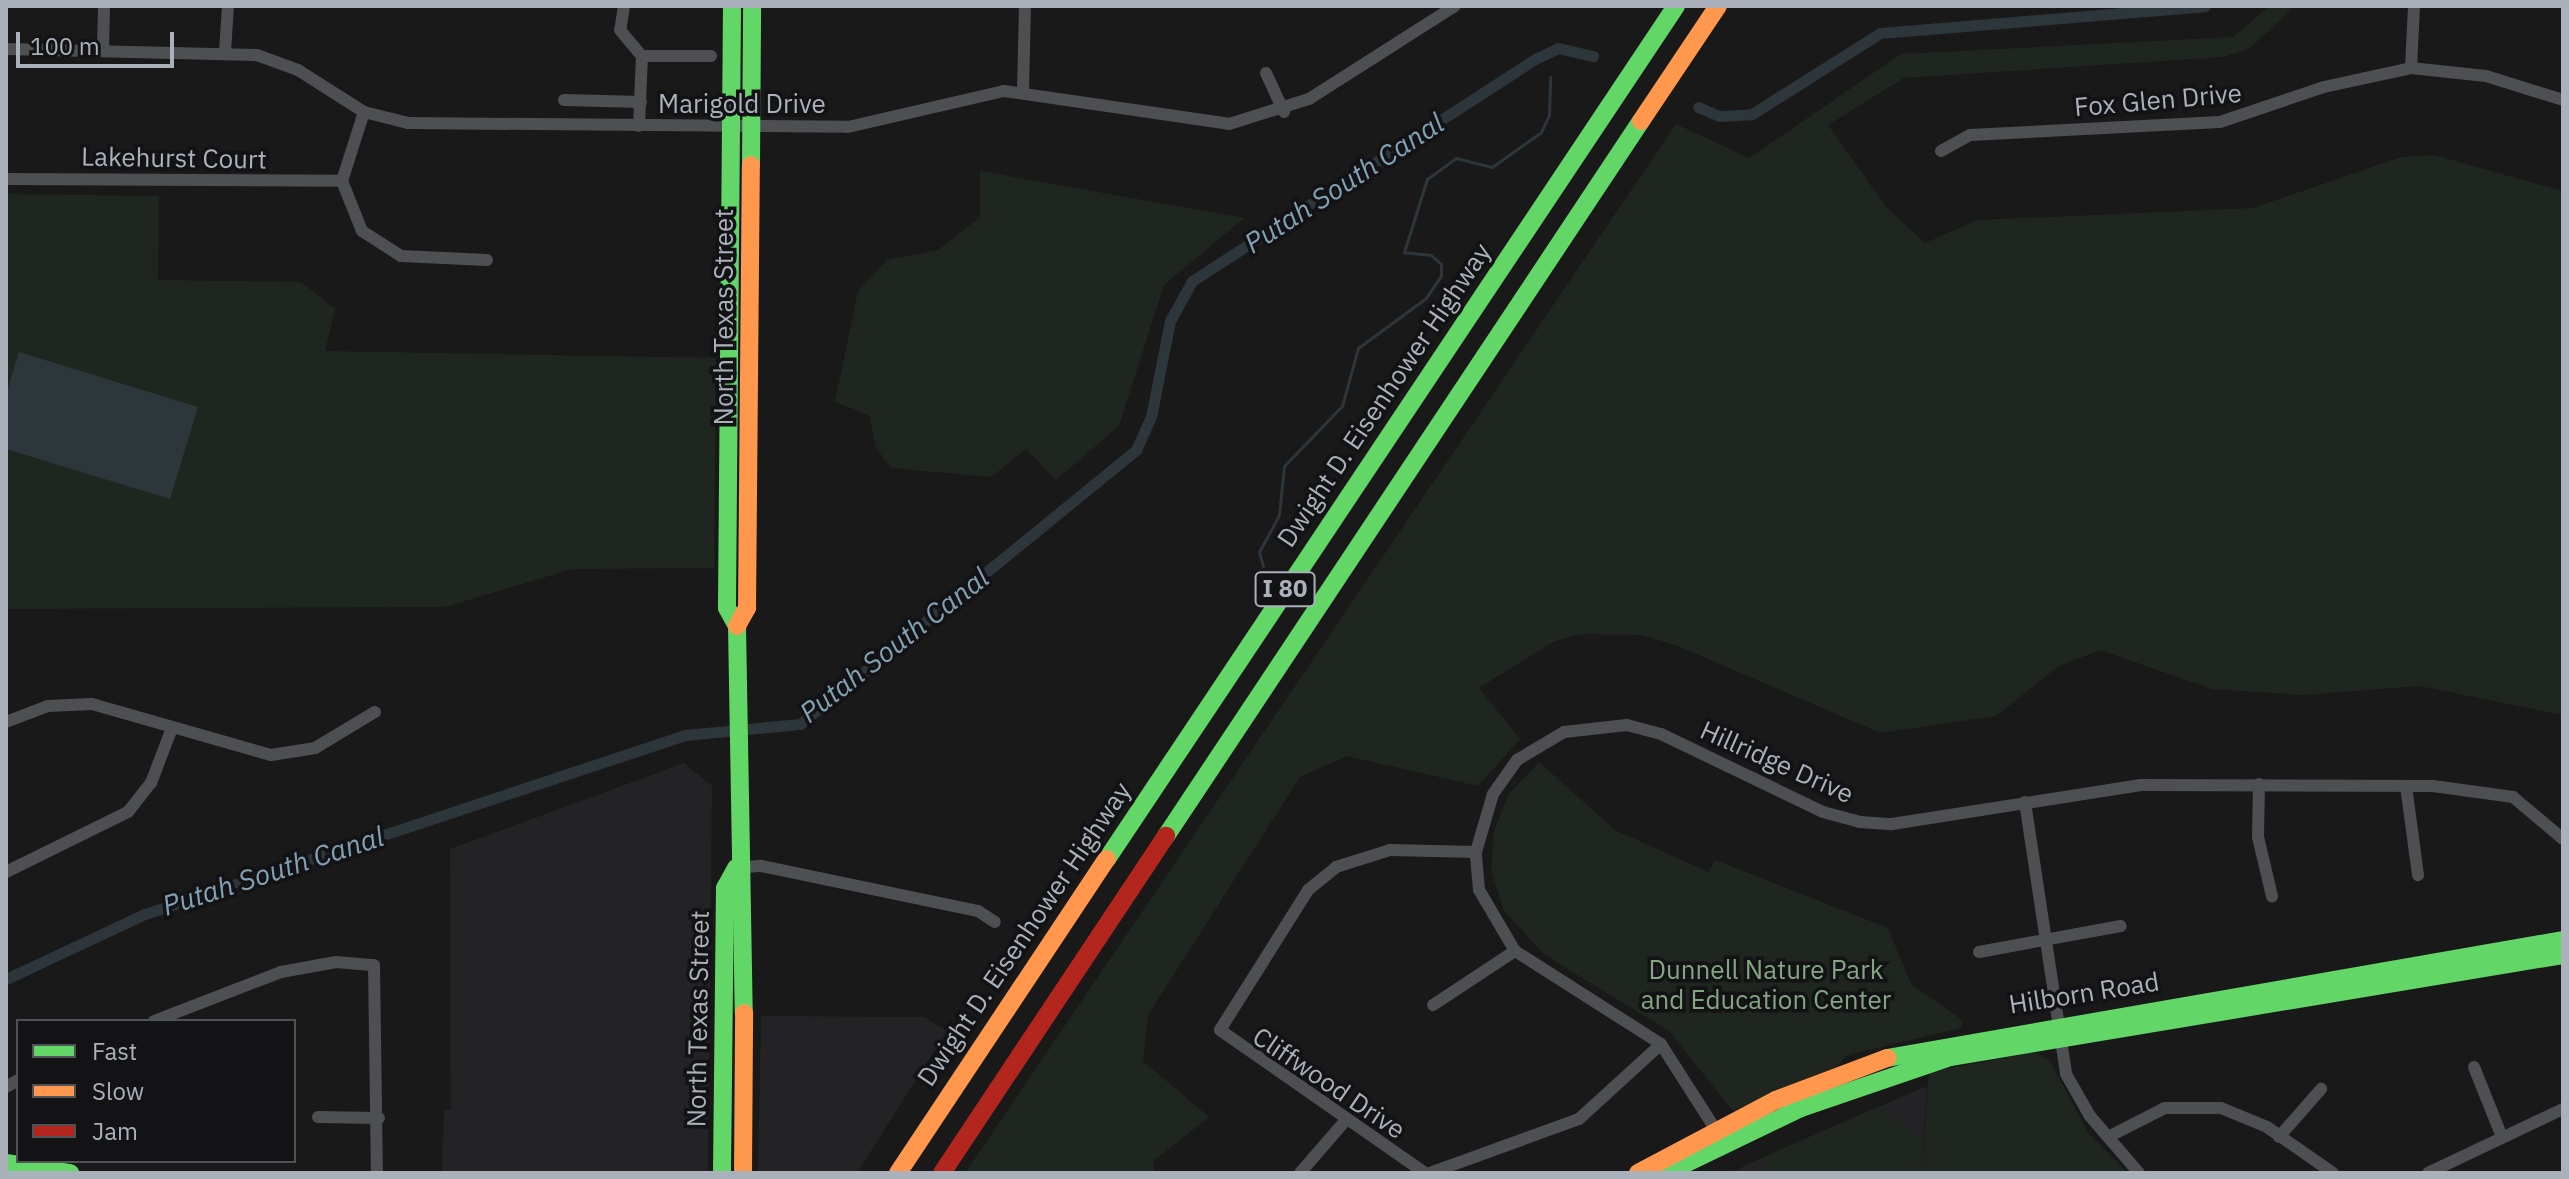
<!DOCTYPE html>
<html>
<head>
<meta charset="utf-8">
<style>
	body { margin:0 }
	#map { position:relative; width:2569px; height:1179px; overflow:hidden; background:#191919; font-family:"IBM Plex Sans",sans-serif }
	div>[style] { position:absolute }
	.built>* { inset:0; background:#232325 }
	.green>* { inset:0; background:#1f261f }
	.water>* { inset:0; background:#2c363b }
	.stream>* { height:3px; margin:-1.5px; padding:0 1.5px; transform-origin:1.5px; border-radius:1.5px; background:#2c363b }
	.canal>* { height:11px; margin:-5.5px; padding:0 5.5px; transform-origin:5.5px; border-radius:5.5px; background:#2c363b }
	.street>* { height:12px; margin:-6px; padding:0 6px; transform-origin:6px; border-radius:6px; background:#4d4f52 }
	.fast>* { height:18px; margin:-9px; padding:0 9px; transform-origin:9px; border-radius:9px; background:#63d668 }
	.slow>* { height:18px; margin:-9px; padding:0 9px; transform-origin:9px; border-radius:9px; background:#ff974d }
	.jam>* { height:18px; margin:-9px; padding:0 9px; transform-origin:9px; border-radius:9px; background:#b3261e }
	span { translate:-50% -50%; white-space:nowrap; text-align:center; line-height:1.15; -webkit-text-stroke:7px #131315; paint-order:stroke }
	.shield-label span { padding:2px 6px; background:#131315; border:2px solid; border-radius:6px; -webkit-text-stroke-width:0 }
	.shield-label { font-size:24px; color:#aab1ba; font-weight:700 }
	.street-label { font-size:26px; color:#aab1ba }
	.park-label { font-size:26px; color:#83a582 }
	.water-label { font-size:28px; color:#82a1b5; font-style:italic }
	.frame { position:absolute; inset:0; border:8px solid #aab1ba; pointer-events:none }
	.legend { position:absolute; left:16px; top:1019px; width:280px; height:144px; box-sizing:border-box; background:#131315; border:2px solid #4f5257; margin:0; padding:10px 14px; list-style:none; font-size:24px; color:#aab1ba }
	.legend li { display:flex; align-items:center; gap:16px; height:40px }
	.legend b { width:40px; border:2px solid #4f5257 }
	.scale { position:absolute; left:16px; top:32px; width:158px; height:36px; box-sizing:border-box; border:4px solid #aab1ba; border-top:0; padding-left:10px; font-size:24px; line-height:28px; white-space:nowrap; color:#aab1ba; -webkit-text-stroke:6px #131315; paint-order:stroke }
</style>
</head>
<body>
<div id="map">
	<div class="built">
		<div style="clip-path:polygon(684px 763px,712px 786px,708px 1173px,442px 1173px,444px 1110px,451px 1110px,450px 849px)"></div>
		<div style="clip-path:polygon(761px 1016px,924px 1017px,947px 1031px,857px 1173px,758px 1173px)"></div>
		<div style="clip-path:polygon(1927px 1086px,1922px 1173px,1729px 1173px,1793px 1144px)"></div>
	</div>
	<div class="green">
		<div style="clip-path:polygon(2270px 6px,2295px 6px,2249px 49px,2223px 57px,1904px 78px,1828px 125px,1887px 208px,1925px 243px,1978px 220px,2253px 208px,2401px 157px,2434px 155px,2563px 191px,2563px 715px,2420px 686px,2303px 695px,2212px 689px,2100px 650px,2059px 666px,1996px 716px,1880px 733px,1678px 646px,1642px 635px,1580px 634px,1553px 642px,1479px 688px,1520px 739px,1478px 786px,1347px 756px,1300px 777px,1148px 1015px,1143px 1061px,1209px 1117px,1153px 1161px,1155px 1173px,965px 1173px,1676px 124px,1749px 158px,1901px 54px,2233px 37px)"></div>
		<div style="clip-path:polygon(980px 171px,1244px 218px,1164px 285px,1119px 426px,1056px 480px,1026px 449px,991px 477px,891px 468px,876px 448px,869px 415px,835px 402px,858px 291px,887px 260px,938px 250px,980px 217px)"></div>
		<div style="clip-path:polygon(6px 194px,159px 196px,158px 280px,301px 282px,335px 309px,325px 351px,716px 358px,714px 568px,572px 569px,445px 607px,6px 609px)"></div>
		<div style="clip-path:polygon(1539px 762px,1615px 830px,1708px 872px,1715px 860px,1888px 928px,1911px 984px,1962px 1020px,1961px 1028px,1847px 1055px,1838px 1066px,1733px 1111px,1669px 1031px,1545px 955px,1504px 911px,1491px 870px,1494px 831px,1509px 794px)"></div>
		<div style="clip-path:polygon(2035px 1052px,2050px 1061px,2089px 1134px,2128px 1173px,1922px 1173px,1929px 1072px)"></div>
		<div style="clip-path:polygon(1878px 1107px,1921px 1137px,1918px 1173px,1768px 1173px,1764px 1157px)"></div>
	</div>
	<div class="water">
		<div style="clip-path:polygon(19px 352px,198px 407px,170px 499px,6px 449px,6px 394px)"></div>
	</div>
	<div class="stream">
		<div style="left:1263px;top:566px;width:15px;rotate:-106deg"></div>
		<div style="left:1259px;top:552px;width:42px;rotate:-61.6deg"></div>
		<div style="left:1279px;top:515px;width:49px;rotate:-84.2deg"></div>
		<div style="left:1284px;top:466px;width:83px;rotate:-46deg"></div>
		<div style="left:1342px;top:406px;width:60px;rotate:-74.6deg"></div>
		<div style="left:1358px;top:348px;width:84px;rotate:-36.3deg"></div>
		<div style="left:1426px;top:298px;width:27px;rotate:-56deg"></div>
		<div style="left:1441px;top:276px;width:12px;rotate:-90deg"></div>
		<div style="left:1441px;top:264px;width:13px;rotate:-138deg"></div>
		<div style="left:1431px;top:255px;width:27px;rotate:-174deg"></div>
		<div style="left:1404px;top:252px;width:77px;rotate:-72.5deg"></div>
		<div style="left:1427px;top:179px;width:36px;rotate:-36deg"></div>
		<div style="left:1456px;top:158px;width:37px;rotate:14deg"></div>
		<div style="left:1492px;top:167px;width:60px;rotate:-35.5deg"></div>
		<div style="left:1541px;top:132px;width:19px;rotate:-65deg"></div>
		<div style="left:1549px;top:115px;width:38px;rotate:-88deg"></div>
	</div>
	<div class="canal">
		<div style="left:1698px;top:107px;width:23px;rotate:23deg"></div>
		<div style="left:1719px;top:116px;width:33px;rotate:-3deg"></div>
		<div style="left:1752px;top:114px;width:151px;rotate:-32.3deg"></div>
		<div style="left:1880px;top:33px;width:326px;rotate:-4.7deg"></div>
		<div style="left:6px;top:979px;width:153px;rotate:-25.1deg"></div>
		<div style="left:145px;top:914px;width:569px;rotate:-18.34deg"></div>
		<div style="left:685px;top:735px;width:116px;rotate:-5.5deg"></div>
		<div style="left:800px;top:724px;width:434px;rotate:-39.2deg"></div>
		<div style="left:1136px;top:450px;width:36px;rotate:-66deg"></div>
		<div style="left:1151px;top:417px;width:98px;rotate:-78.8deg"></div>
		<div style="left:1170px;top:321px;width:46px;rotate:-61.2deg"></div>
		<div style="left:1192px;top:281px;width:411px;rotate:-32.9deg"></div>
		<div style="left:1537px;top:58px;width:23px;rotate:-25deg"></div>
		<div style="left:1558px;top:48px;width:36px;rotate:13deg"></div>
	</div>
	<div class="street">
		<div style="left:624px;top:6px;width:24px;rotate:99deg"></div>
		<div style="left:620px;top:30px;width:34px;rotate:50deg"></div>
		<div style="left:642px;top:56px;width:70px;rotate:92.5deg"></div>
		<div style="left:6px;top:49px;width:251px;rotate:1.4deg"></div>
		<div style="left:257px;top:55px;width:44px;rotate:20.1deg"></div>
		<div style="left:298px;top:70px;width:78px;rotate:32.5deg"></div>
		<div style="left:364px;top:112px;width:45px;rotate:14deg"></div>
		<div style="left:408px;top:123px;width:440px;rotate:0.5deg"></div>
		<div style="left:848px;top:127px;width:160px;rotate:-13deg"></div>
		<div style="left:1004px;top:91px;width:227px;rotate:8.3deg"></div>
		<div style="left:1229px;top:124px;width:84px;rotate:-17.4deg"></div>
		<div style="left:1309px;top:99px;width:173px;rotate:-32.5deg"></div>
		<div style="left:103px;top:50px;width:44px;rotate:-88.7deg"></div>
		<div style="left:225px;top:52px;width:46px;rotate:-86.3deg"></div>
		<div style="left:642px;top:56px;width:69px"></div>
		<div style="left:2411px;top:68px;width:62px;rotate:-87.2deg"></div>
		<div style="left:1266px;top:73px;width:43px;rotate:65.2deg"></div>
		<div style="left:1023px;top:92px;width:86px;rotate:-88.7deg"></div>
		<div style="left:564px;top:100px;width:77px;rotate:1.5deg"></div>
		<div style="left:364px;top:112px;width:72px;rotate:107.7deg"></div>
		<div style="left:342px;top:181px;width:54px;rotate:68.2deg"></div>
		<div style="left:362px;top:231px;width:46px;rotate:32.7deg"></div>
		<div style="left:401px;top:256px;width:86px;rotate:2.7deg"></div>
		<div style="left:1941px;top:151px;width:33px;rotate:-29deg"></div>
		<div style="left:1970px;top:135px;width:250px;rotate:-3deg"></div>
		<div style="left:2220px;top:122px;width:110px;rotate:-18.6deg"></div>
		<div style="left:2324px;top:87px;width:89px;rotate:-12.3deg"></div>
		<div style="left:2411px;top:68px;width:75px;rotate:6.1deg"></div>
		<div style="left:2486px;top:76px;width:81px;rotate:17.3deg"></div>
		<div style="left:6px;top:179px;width:336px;rotate:0.3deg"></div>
		<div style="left:6px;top:722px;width:45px;rotate:-20.9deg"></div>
		<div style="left:48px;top:706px;width:44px;rotate:-2.6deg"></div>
		<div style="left:92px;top:704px;width:186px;rotate:15.9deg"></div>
		<div style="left:271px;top:755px;width:45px;rotate:-9deg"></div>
		<div style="left:315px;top:748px;width:70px;rotate:-31deg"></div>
		<div style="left:2259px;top:784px;width:53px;rotate:91.1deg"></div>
		<div style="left:2258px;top:837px;width:61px;rotate:76.7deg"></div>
		<div style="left:2406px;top:786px;width:90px;rotate:82.3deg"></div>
		<div style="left:2025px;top:802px;width:275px;rotate:81.4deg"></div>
		<div style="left:2066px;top:1074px;width:48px;rotate:60.3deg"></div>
		<div style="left:2090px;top:1116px;width:75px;rotate:49.3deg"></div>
		<div style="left:736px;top:868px;width:25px;rotate:-5deg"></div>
		<div style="left:761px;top:866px;width:222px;rotate:11.7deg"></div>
		<div style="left:978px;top:911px;width:20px;rotate:33deg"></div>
		<div style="left:6px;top:872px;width:136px;rotate:-26.2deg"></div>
		<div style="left:128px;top:812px;width:37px;rotate:-52deg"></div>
		<div style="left:151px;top:783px;width:59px;rotate:-69.1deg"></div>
		<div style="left:1979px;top:952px;width:144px;rotate:-10.4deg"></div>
		<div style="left:1433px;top:1005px;width:98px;rotate:-33.4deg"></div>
		<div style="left:154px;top:1021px;width:136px;rotate:-21.1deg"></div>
		<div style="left:281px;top:972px;width:56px;rotate:-10.3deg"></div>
		<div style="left:336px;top:962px;width:38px;rotate:5deg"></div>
		<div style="left:374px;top:965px;width:208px;rotate:89.2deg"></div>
		<div style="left:2474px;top:1067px;width:75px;rotate:68.2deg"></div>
		<div style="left:6px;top:1087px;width:14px;rotate:-30deg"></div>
		<div style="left:318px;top:1117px;width:61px;rotate:0.9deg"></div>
		<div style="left:2108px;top:1137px;width:64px;rotate:-27deg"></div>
		<div style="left:2165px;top:1108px;width:56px"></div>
		<div style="left:2221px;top:1108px;width:50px;rotate:22.4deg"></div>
		<div style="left:2267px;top:1127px;width:80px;rotate:34.9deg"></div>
		<div style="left:2279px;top:1137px;width:64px;rotate:-48.8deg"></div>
		<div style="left:1721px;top:1138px;width:112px;rotate:-122.6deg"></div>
		<div style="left:1661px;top:1044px;width:173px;rotate:-147.5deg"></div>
		<div style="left:1515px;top:951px;width:71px;rotate:-120.5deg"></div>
		<div style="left:1479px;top:890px;width:38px;rotate:-95deg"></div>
		<div style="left:1476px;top:852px;width:60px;rotate:-73.7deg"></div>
		<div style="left:1493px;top:794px;width:42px;rotate:-54.8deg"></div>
		<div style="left:1517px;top:760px;width:55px;rotate:-30.8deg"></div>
		<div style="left:1564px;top:732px;width:63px;rotate:-6.3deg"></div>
		<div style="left:1627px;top:725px;width:35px;rotate:15deg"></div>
		<div style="left:1661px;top:734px;width:180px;rotate:25.7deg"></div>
		<div style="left:1823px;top:812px;width:38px;rotate:15deg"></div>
		<div style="left:1860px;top:822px;width:32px;rotate:4deg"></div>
		<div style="left:1892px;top:824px;width:252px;rotate:-8.9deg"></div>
		<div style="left:2141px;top:785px;width:292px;rotate:0.2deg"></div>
		<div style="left:2433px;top:786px;width:81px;rotate:7.8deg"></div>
		<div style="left:2513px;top:797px;width:65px;rotate:40deg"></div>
		<div style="left:1300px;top:1173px;width:69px;rotate:-49.1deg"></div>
		<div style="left:1425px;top:1173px;width:250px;rotate:-145.1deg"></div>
		<div style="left:1220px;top:1030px;width:165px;rotate:-57.8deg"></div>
		<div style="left:1308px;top:890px;width:36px;rotate:-39deg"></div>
		<div style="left:1336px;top:867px;width:57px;rotate:-17.5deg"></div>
		<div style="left:1390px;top:850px;width:86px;rotate:1.3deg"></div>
		<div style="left:1430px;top:1173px;width:158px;rotate:-19.9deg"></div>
		<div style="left:1579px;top:1119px;width:111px;rotate:-42.4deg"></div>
		<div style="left:2428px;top:1173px;width:149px;rotate:-25.4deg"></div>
	</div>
	<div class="fast">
		<div style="left:732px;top:6px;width:602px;rotate:90.48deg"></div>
		<div style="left:727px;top:608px;width:21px;rotate:61deg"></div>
		<div style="left:737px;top:626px;width:387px;rotate:89deg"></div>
		<div style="left:751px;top:165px;width:159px;rotate:-89.6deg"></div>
		<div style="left:1166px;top:836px;width:858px;rotate:-56.4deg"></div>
		<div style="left:1107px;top:859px;width:1025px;rotate:-56.29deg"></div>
		<div style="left:1887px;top:1058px;width:686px;rotate:-9.9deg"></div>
		<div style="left:6px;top:1163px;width:65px;rotate:8.9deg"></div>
		<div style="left:722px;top:1173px;width:285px;rotate:-89.4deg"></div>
		<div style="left:725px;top:888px;width:23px;rotate:-61deg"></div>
		<div style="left:1666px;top:1173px;width:150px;rotate:-25.7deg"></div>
		<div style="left:1801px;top:1108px;width:157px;rotate:-18.9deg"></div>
		<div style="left:1950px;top:1057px;width:621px;rotate:-9.45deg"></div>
	</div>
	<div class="slow">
		<div style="left:1641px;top:121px;width:138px;rotate:-56.2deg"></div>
		<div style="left:737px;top:626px;width:21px;rotate:-61deg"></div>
		<div style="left:747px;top:608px;width:443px;rotate:-89.5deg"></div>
		<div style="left:743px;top:1173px;width:160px;rotate:-89.6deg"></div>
		<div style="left:898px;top:1173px;width:377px;rotate:-56.4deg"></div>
		<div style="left:1638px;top:1173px;width:156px;rotate:-27.9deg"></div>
		<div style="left:1776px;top:1100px;width:119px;rotate:-20.7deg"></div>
	</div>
	<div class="jam">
		<div style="left:942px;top:1173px;width:405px;rotate:-56.4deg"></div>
	</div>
	<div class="shield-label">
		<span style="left:1285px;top:589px">I 80</span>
	</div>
	<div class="street-label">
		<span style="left:2158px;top:100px;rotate:-5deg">Fox Glen Drive</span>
		<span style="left:742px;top:104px">Marigold Drive</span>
		<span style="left:174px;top:158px;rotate:1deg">Lakehurst Court</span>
		<span style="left:724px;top:317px;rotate:-90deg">North Texas Street</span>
		<span style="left:1384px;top:395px;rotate:-56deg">Dwight D. Eisenhower Highway</span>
		<span style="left:1777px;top:762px;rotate:24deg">Hillridge Drive</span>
		<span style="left:1024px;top:934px;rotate:-56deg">Dwight D. Eisenhower Highway</span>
		<span style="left:2084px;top:993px;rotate:-9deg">Hilborn Road</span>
		<span style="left:698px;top:1019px;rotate:-89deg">North Texas Street</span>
		<span style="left:1329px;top:1083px;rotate:34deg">Cliffwood Drive</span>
	</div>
	<div class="park-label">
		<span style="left:1766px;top:985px">Dunnell Nature Park<br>and Education Center</span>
	</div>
	<div class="water-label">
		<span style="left:1344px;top:183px;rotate:-33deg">Putah South Canal</span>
		<span style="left:894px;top:645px;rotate:-38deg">Putah South Canal</span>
		<span style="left:273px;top:871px;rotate:-18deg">Putah South Canal</span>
	</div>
	<div class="frame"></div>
	<ul class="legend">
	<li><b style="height:10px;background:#63d668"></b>Fast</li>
	<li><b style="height:10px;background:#ff974d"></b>Slow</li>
	<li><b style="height:10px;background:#b3261e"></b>Jam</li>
	</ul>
	<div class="scale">100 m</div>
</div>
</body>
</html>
